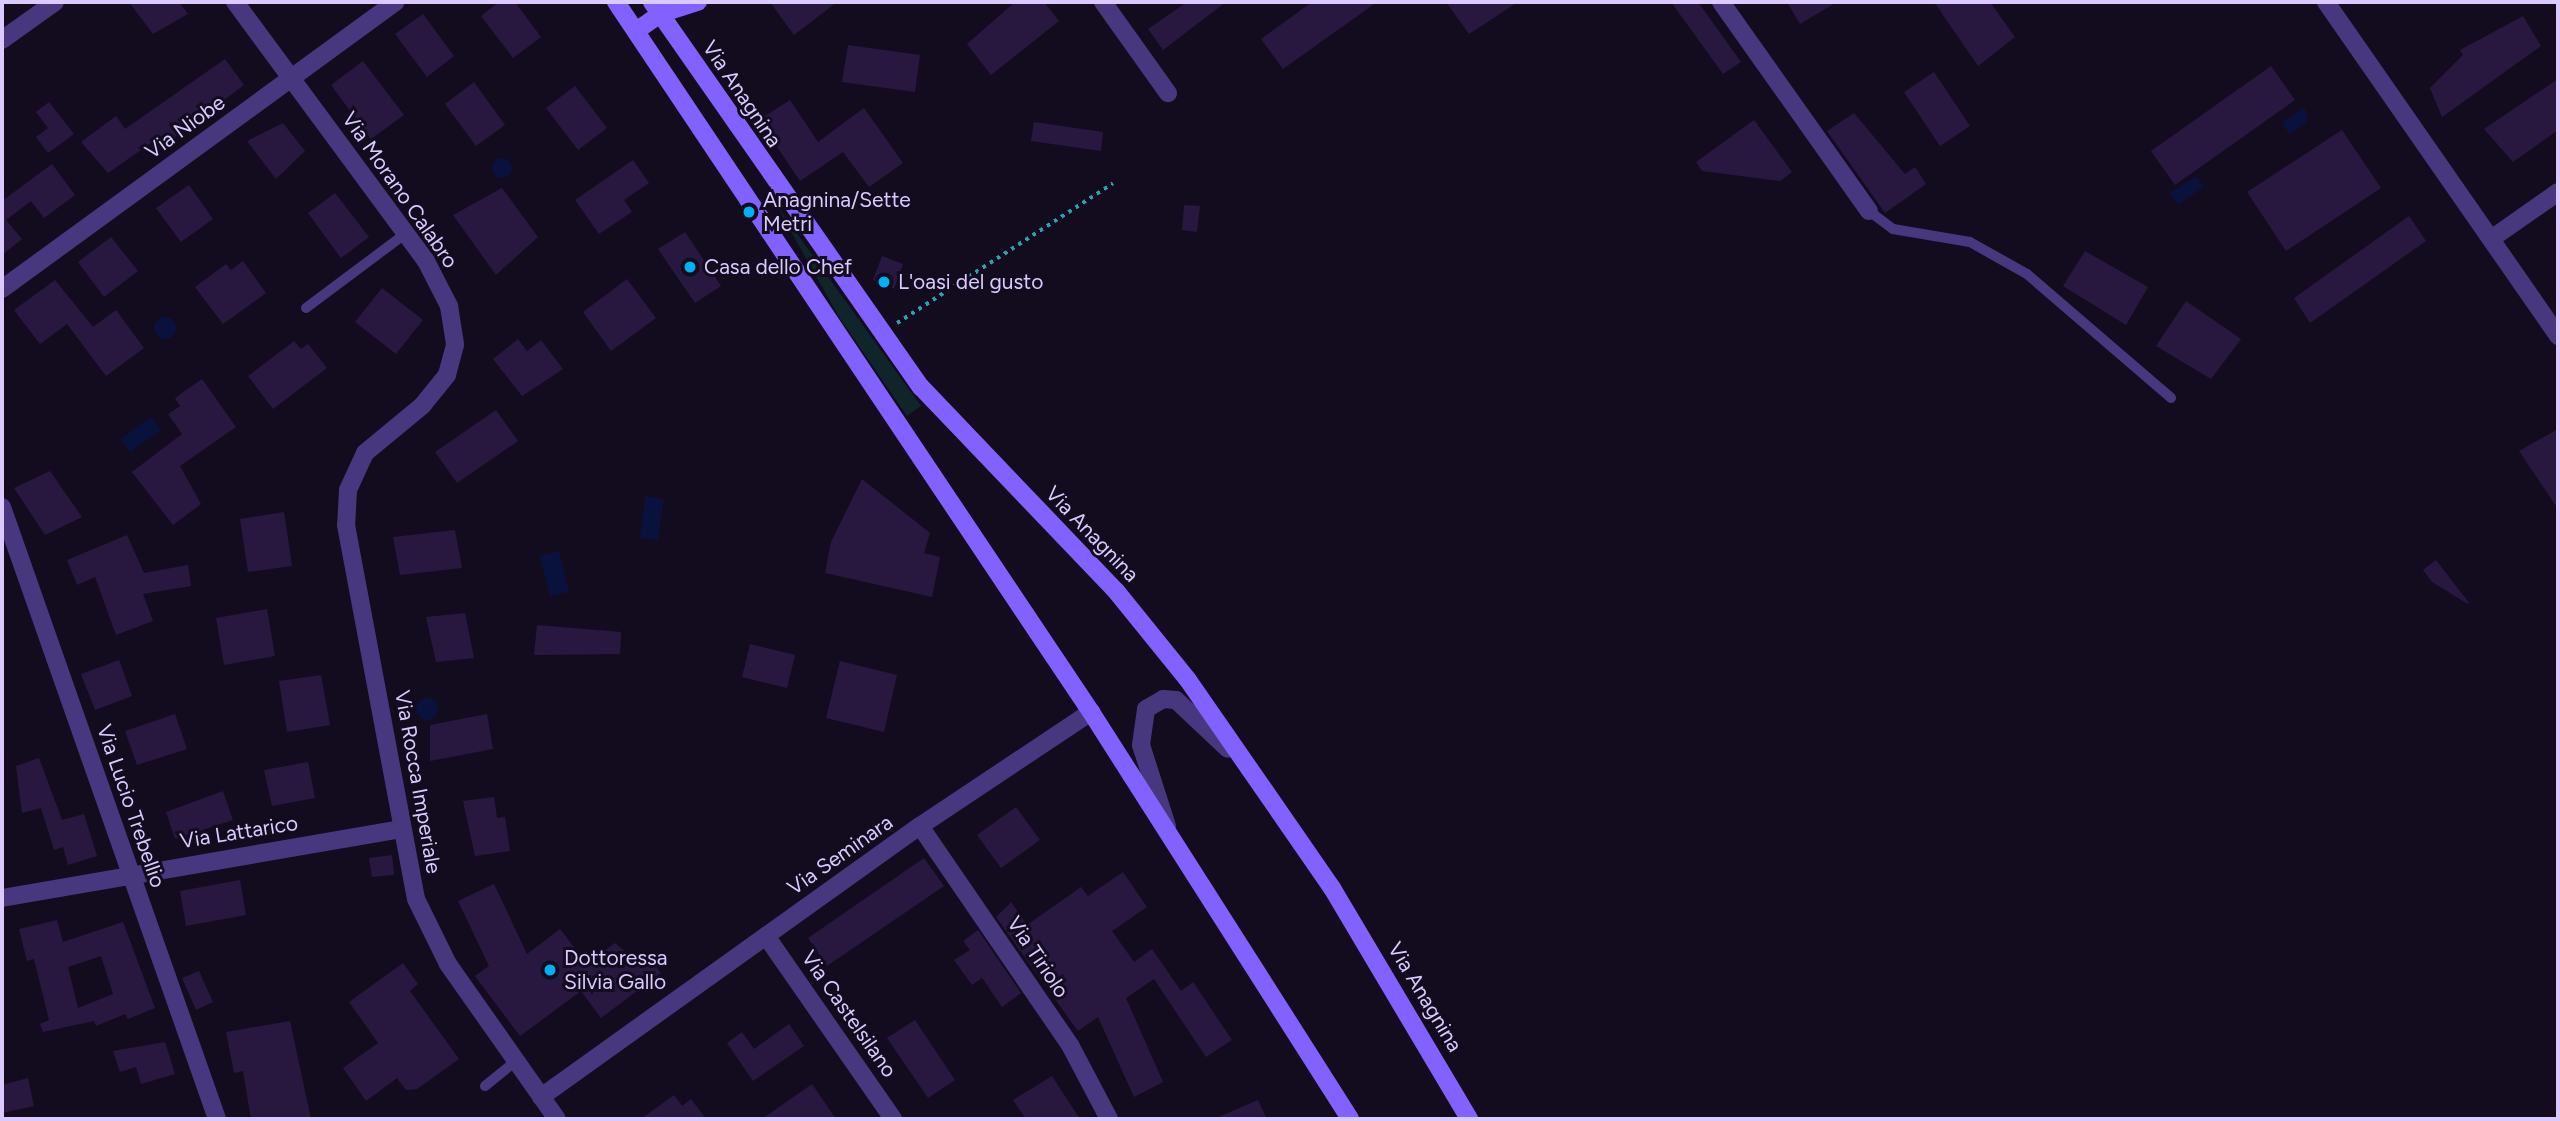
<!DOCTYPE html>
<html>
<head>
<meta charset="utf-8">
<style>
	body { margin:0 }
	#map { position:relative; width:2560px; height:1121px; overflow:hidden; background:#130c1f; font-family:Figtree,sans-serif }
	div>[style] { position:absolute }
	.green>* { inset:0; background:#0f2529 }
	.water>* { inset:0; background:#09123c }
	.round { border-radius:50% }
	.building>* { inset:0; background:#281840 }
	.path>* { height:3.5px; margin-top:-1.75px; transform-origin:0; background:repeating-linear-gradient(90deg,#2da0b0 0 3.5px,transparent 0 8.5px) }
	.lane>* { height:10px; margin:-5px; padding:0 5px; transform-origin:5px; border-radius:5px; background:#47377e }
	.street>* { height:18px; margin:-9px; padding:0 9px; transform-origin:9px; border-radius:9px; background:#47377e }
	.secondary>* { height:18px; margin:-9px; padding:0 9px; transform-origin:9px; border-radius:9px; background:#8262ff }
	.dots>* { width:19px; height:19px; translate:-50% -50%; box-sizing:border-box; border:4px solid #130c1f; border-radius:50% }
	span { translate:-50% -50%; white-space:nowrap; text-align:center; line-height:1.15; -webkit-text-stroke:6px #130c1f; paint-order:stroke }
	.street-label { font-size:21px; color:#dacaff }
	.poi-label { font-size:21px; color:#dacaff }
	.left { translate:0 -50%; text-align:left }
	.frame { position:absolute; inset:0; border:4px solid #dacaff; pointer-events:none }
</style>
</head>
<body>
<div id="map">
	<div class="green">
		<div style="clip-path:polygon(775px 203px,921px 406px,907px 416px,839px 317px)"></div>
	</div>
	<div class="water">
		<div style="clip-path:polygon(2305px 107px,2307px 122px,2289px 134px,2282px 122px)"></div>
		<div class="round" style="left:492px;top:158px;width:20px;height:20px"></div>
		<div style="clip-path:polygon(2196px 176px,2204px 187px,2178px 205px,2170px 193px)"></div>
		<div class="round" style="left:154px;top:317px;width:22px;height:22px"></div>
		<div style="clip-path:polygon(151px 417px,161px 430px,130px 452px,121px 439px)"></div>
		<div style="clip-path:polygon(645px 496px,664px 499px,658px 540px,640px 538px)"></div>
		<div style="clip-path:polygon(559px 551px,569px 592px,550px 596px,540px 556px)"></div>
		<div class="round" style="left:416px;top:698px;width:22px;height:22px"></div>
	</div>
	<div class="building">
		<div style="clip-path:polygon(129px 2px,179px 2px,188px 14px,153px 34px)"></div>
		<div style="clip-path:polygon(499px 2px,515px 2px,541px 37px,513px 58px,481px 16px)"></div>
		<div style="clip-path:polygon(770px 2px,837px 2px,794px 35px)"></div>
		<div style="clip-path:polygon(1015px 2px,1044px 2px,1059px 21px,991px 75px,967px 44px)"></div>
		<div style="clip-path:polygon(1187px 2px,1226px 2px,1163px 50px,1148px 29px)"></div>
		<div style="clip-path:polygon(1312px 2px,1377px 2px,1283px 69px,1261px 39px)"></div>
		<div style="clip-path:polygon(1446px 2px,1518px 2px,1469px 34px)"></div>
		<div style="clip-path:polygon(1671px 2px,1698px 2px,1741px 62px,1723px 74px)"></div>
		<div style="clip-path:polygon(1787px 2px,1837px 2px,1800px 24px)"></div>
		<div style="clip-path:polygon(1934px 2px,1990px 2px,2015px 37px,1978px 66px)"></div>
		<div style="clip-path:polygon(423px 14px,454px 56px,427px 77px,395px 34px)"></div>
		<div style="clip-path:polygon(2523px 16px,2541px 46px,2442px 117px,2430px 88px,2463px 55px,2460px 50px)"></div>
		<div style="clip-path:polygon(848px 45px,920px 55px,915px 92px,842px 82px)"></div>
		<div style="clip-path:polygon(225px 59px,244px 85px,167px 143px,161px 136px,108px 173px,81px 142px,116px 116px,125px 129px)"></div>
		<div style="clip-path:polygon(363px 61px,404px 115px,371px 139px,331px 85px)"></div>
		<div style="clip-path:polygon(2271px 66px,2295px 100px,2175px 185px,2151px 151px)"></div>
		<div style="clip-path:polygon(1934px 72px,1970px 126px,1940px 146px,1904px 92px)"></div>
		<div style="clip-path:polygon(2558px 79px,2558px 130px,2513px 162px,2484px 129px)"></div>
		<div style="clip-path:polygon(474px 82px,505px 125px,476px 146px,445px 104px)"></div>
		<div style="clip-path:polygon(575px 86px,607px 128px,578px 150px,546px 108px)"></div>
		<div style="clip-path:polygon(790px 100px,818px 142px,864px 108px,903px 163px,869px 187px,843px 152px,800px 181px,759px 120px)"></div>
		<div style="clip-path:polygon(49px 102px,74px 134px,48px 153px,36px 137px,48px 128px,36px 112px)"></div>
		<div style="clip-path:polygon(1854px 113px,1905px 174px,1915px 167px,1926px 184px,1885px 213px,1827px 131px)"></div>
		<div style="clip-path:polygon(1754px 120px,1792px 172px,1780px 181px,1702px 171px,1696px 162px)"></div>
		<div style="clip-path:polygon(1034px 122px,1103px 132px,1101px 151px,1031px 141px)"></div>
		<div style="clip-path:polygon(283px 123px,305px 151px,276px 179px,247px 141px)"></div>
		<div style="clip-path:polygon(2342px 130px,2381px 188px,2286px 251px,2247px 192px)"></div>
		<div style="clip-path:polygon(633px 160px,649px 183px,624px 200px,632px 212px,599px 234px,575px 200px)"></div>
		<div style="clip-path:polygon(52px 164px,75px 195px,44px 218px,31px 201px,6px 220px,22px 239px,2px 255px,2px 201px)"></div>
		<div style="clip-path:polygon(189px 185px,213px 219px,181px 242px,156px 208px)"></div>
		<div style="clip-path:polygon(502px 188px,538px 237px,496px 275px,453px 215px)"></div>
		<div style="clip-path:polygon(335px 193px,369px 237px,341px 258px,308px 213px)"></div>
		<div style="clip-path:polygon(1184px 205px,1200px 206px,1197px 232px,1182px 230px)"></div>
		<div style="clip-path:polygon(2409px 216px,2426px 241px,2310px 323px,2294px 298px)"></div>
		<div style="clip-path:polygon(685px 232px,721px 286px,695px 303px,658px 249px)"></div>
		<div style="clip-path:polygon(111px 237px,138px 271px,104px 297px,78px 262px)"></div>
		<div style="clip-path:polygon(2085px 251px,2148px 287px,2126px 325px,2063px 286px)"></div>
		<div style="clip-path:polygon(882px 256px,903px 264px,894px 289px,873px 280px)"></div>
		<div style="clip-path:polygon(243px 261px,266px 293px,223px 324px,195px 287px,226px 264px,231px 270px)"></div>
		<div style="clip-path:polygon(627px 279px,656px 318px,611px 351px,583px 312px)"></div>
		<div style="clip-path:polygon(55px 280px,93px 327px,116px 310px,144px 348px,106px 376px,67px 324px,40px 344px,14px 310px)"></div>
		<div style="clip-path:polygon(382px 288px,423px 320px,396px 354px,355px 322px)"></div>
		<div style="clip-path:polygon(2186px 301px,2241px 339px,2211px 379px,2156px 346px)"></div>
		<div style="clip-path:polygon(518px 339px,527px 351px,541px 340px,563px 369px,522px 396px,493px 359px)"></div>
		<div style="clip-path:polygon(294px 341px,301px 349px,308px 344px,327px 368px,273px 409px,248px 376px)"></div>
		<div style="clip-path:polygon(202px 379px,236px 427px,180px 466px,201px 504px,173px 525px,132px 472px,182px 434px,168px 414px,180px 406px,175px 398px)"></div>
		<div style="clip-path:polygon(496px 410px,518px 441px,457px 483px,435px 452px)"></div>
		<div style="clip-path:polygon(2558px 429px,2558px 509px,2519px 451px)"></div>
		<div style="clip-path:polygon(50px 471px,82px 517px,45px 535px,14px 488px)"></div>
		<div style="clip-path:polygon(862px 479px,930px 533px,924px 553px,940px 557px,932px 597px,825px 573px,831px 542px)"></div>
		<div style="clip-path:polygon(284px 512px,292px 566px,248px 572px,240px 519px)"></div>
		<div style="clip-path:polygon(455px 530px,462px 568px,400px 575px,393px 537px)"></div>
		<div style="clip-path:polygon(127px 535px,144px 573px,188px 565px,191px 586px,143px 594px,153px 621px,116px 635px,95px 577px,77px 585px,67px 560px)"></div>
		<div style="clip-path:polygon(2436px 560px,2469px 603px,2468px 604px,2432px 582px,2423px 570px)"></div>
		<div style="clip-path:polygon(267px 609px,275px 656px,224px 665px,216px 618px)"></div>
		<div style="clip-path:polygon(465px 613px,474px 658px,436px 662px,426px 617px)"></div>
		<div style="clip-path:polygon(537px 625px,621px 632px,620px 654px,534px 655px)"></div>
		<div style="clip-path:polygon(750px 644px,795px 655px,787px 688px,742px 677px)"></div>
		<div style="clip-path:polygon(119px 660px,132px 696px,95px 710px,81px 674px)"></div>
		<div style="clip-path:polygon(840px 661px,897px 675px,884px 732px,826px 718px)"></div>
		<div style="clip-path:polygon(321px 675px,330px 725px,287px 732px,279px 681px)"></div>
		<div style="clip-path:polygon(175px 714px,187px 749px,137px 765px,125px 731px)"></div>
		<div style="clip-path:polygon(487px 714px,493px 749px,430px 761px,430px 725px)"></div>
		<div style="clip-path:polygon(39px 758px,62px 820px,84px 814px,97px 856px,68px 865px,63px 847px,54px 850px,41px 808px,22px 813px,16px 766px)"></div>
		<div style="clip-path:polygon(308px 762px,315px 798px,272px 806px,264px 770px)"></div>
		<div style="clip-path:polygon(223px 791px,233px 820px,175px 839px,166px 812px)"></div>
		<div style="clip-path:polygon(494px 797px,497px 818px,505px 817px,510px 851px,475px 856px,463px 801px)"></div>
		<div style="clip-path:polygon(1016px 807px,1040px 840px,1001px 868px,977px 835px)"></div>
		<div style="clip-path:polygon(392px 855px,394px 875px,372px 877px,369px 858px)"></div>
		<div style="clip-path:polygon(924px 858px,944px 886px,827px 966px,808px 938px)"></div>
		<div style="clip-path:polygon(1123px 872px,1147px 907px,1112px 931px,1134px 962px,1152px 949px,1181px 991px,1193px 982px,1232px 1040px,1206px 1057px,1154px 979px,1126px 998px,1163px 1082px,1134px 1097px,1098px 1017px,1078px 1031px,996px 917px,1011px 902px,1027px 925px,1081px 887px,1088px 896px)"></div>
		<div style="clip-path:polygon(240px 880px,246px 915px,186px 926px,180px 891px)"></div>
		<div style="clip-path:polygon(494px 884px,527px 954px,560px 929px,587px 964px,615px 943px,637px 962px,647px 955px,661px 973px,601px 1018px,581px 991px,520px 1036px,475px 976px,489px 966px,458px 901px)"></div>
		<div style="clip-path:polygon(evenodd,57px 920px,63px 942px,123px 922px,155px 1008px,128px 1019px,125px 1014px,96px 1026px,94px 1021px,43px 1032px,40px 1024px,49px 1020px,34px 959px,27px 961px,19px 929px,57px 920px,101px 956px,113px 994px,78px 1008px,68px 967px,101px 956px)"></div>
		<div style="clip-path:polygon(978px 930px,1021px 993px,1002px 1007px,982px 978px,972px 985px,954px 960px,970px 950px,963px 941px)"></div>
		<div style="clip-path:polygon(403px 963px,418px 984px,410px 991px,459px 1059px,417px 1089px,406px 1090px,397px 1078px,366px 1101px,343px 1068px,378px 1043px,349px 1002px)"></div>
		<div style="clip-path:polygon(199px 971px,213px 1002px,196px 1010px,182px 978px)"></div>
		<div style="clip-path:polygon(915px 1020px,955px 1080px,928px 1098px,887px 1038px)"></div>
		<div style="clip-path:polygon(290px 1021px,311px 1119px,251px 1119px,243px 1071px,234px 1073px,226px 1032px)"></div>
		<div style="clip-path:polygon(789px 1024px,804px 1046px,753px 1081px,727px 1043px,742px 1032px,754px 1049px)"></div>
		<div style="clip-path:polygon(165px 1042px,175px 1074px,141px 1084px,136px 1067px,120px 1072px,113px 1051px)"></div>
		<div style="clip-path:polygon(1052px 1076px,1080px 1119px,1026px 1119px,1013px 1100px)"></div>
		<div style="clip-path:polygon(28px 1078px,34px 1106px,2px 1113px,2px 1085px)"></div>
		<div style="clip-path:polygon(812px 1084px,836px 1119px,762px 1119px)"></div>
		<div style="clip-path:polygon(674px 1095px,682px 1106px,691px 1099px,706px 1119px,641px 1119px)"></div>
		<div style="clip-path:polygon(1258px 1100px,1267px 1119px,1214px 1119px)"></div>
	</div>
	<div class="path">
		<div style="left:897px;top:323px;width:257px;rotate:-32.9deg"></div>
	</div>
	<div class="lane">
		<div style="left:1869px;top:211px;width:30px;rotate:37deg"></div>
		<div style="left:1893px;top:229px;width:78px;rotate:9.6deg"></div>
		<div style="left:1970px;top:242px;width:65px;rotate:29.3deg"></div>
		<div style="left:2027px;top:274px;width:190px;rotate:40.7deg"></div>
		<div style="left:306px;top:308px;width:124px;rotate:-36.8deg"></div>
		<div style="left:485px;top:1086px;width:38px;rotate:-39deg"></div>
	</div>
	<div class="street">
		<div style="left:235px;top:2px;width:322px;rotate:53.6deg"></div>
		<div style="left:426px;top:261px;width:51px;rotate:62.9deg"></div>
		<div style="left:449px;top:306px;width:39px;rotate:81deg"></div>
		<div style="left:455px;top:345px;width:31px;rotate:105deg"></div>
		<div style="left:447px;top:375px;width:38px;rotate:129deg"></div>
		<div style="left:423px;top:405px;width:75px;rotate:140.4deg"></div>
		<div style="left:365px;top:453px;width:41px;rotate:114.7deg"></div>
		<div style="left:348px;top:490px;width:35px;rotate:93deg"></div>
		<div style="left:346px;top:525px;width:380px;rotate:79.4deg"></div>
		<div style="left:416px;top:899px;width:72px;rotate:63.8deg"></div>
		<div style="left:448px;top:964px;width:189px;rotate:54.9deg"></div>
		<div style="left:1103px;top:2px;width:112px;rotate:54.5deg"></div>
		<div style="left:1721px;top:2px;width:256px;rotate:54.7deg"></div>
		<div style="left:2326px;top:2px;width:407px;rotate:55.2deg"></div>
		<div style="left:2px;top:40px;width:65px;rotate:-35.6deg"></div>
		<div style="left:2491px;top:239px;width:82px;rotate:-35deg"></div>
		<div style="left:2px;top:289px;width:487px;rotate:-36.1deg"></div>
		<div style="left:2px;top:507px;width:649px;rotate:70.64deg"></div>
		<div style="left:920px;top:826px;width:265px;rotate:55.6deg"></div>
		<div style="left:1070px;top:1045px;width:84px;rotate:62.2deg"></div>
		<div style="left:1167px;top:826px;width:85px;rotate:-107.8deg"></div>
		<div style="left:1141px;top:745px;width:36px;rotate:-82deg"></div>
		<div style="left:1146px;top:709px;width:20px;rotate:-30deg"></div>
		<div style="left:1163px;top:699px;width:13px;rotate:4deg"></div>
		<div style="left:1176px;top:700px;width:71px;rotate:43.3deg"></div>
		<div style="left:2px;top:898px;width:406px;rotate:-9.8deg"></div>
		<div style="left:766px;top:936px;width:223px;rotate:55.2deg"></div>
		<div style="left:541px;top:1097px;width:466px;rotate:-35.6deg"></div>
		<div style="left:920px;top:826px;width:206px;rotate:-33.7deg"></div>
	</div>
	<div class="secondary">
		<div style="left:616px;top:2px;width:854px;rotate:56.22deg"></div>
		<div style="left:1091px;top:712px;width:482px;rotate:57.5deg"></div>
		<div style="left:652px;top:2px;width:470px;rotate:55.1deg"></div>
		<div style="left:921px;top:387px;width:282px;rotate:46.3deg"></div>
		<div style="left:1116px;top:591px;width:114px;rotate:51deg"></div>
		<div style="left:1188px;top:680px;width:253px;rotate:55.3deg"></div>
		<div style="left:1332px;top:888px;width:269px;rotate:59.3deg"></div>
		<div style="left:636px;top:31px;width:29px;rotate:-35deg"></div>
		<div style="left:660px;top:14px;width:40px;rotate:-18deg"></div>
	</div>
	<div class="dots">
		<div style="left:749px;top:212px;background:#00b0f5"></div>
		<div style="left:690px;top:267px;background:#00b0f5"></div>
		<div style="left:884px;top:282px;background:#00b0f5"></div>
		<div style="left:550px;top:970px;background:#00b0f5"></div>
	</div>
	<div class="street-label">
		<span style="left:742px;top:94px;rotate:56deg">Via Anagnina</span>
		<span style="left:185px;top:127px;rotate:-36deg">Via Niobe</span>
		<span style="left:400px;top:190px;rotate:55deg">Via Morano Calabro</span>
		<span style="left:1092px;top:534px;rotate:46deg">Via Anagnina</span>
		<span style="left:418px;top:782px;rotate:80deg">Via Rocca Imperiale</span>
		<span style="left:131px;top:806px;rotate:71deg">Via Lucio Trebellio</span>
		<span style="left:239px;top:832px;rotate:-9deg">Via Lattarico</span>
		<span style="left:840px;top:855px;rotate:-35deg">Via Seminara</span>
		<span style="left:1038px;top:957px;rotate:56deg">Via Tiriolo</span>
		<span style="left:1425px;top:997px;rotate:59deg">Via Anagnina</span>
		<span style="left:849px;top:1014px;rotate:55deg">Via Castelsilano</span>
	</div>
	<div class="poi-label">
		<span class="left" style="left:763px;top:212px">Anagnina/Sette<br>Metri</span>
		<span class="left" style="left:704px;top:267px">Casa dello Chef</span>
		<span class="left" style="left:898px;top:282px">L'oasi del gusto</span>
		<span class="left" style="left:564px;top:970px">Dottoressa<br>Silvia Gallo</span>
	</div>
	<div class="frame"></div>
</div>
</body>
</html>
